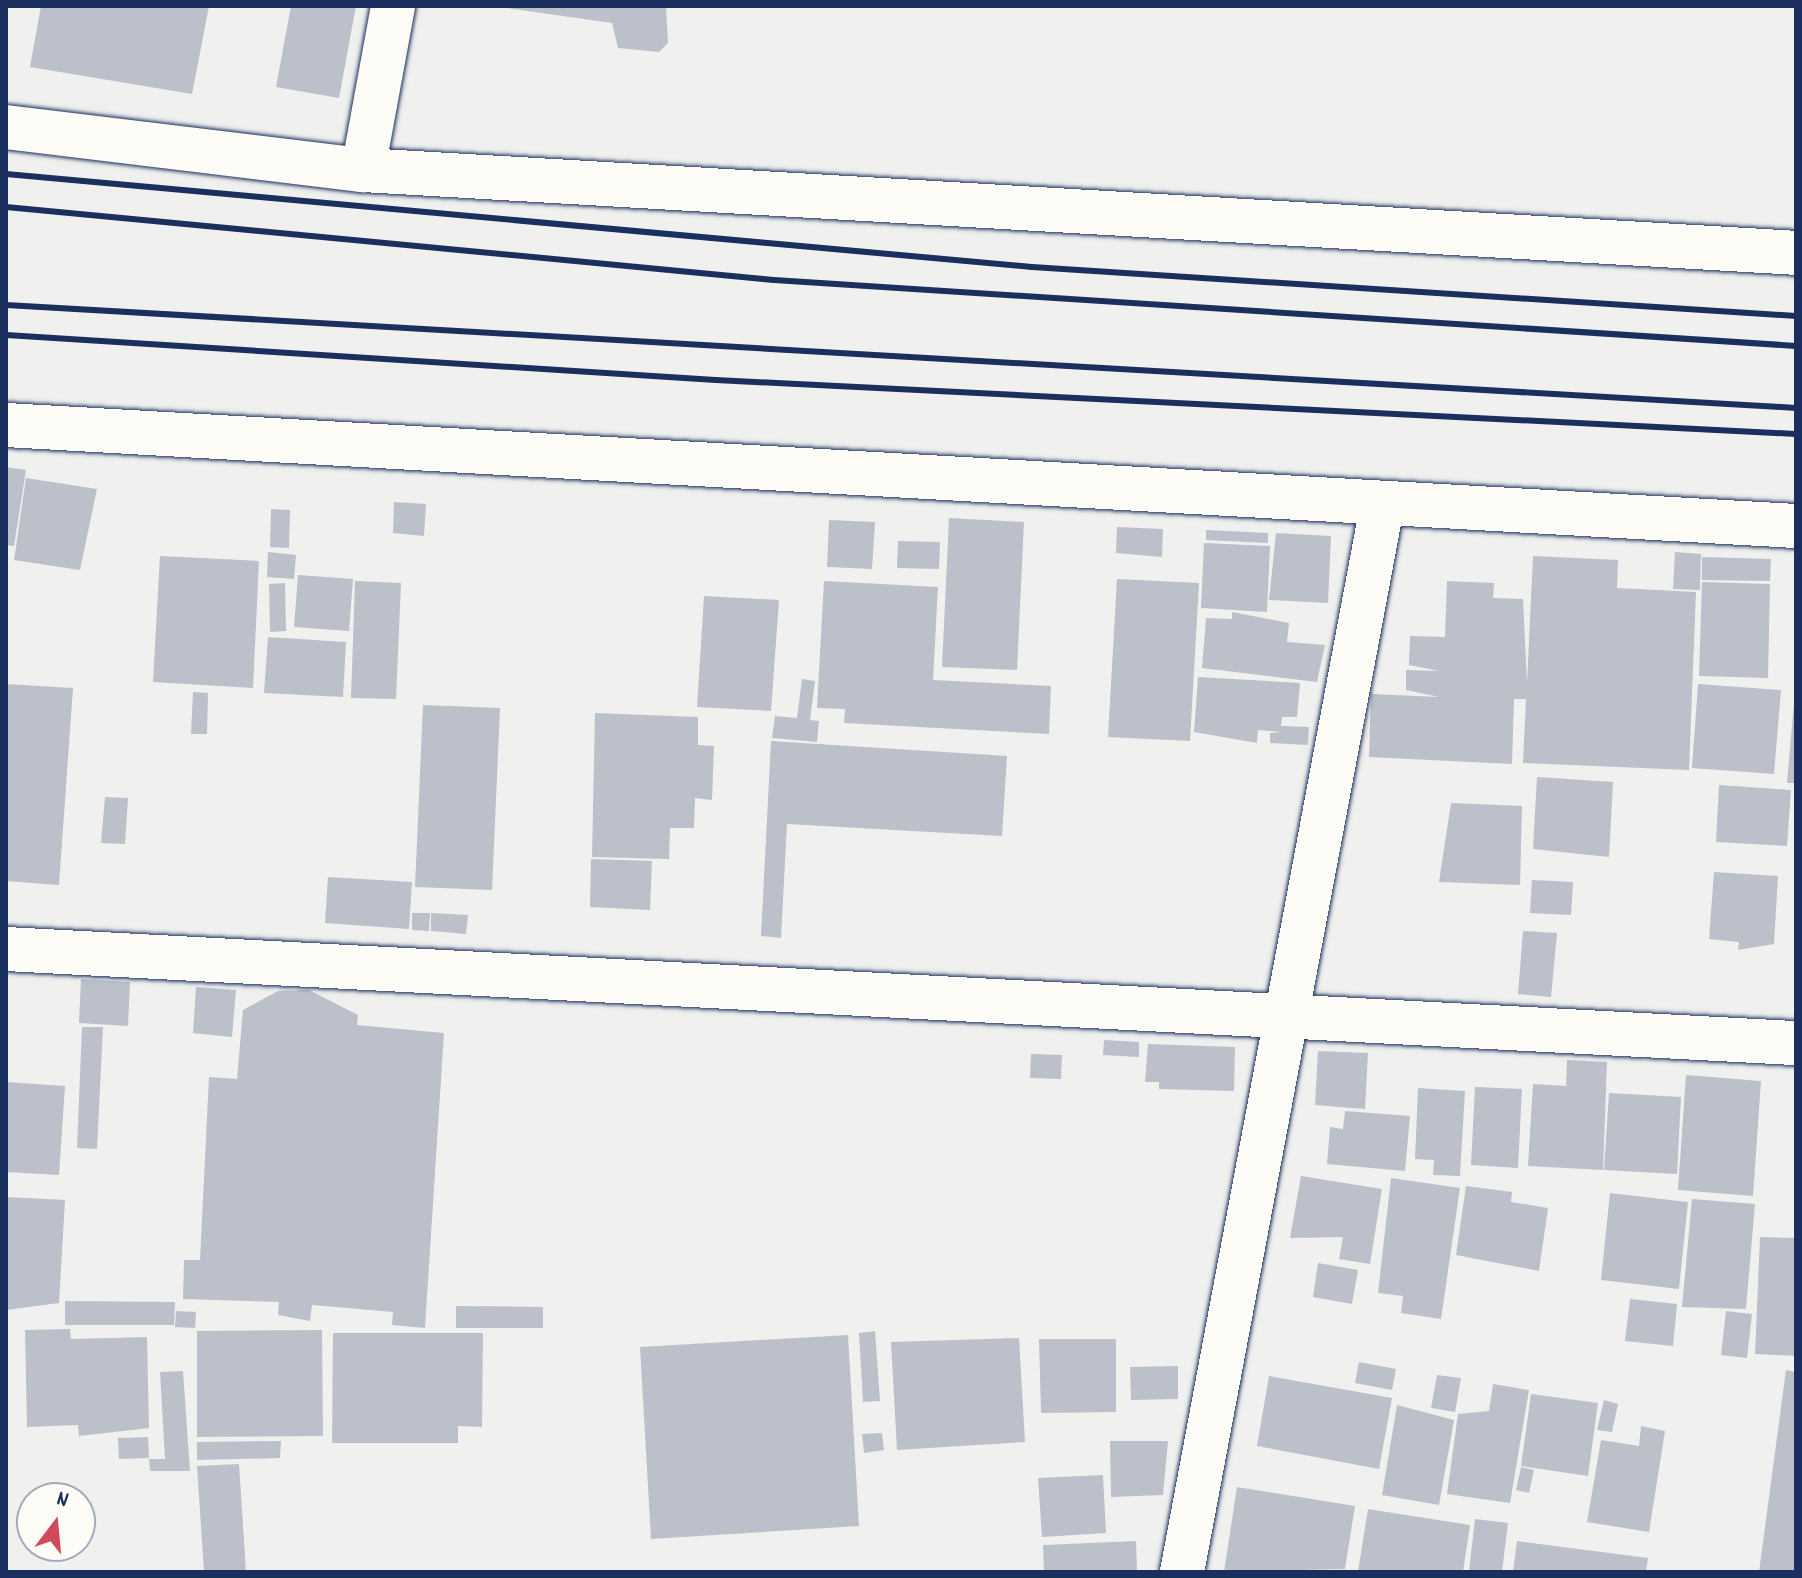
<!DOCTYPE html>
<html>
<head>
<meta charset="utf-8">
<style>
	body { margin:0 }
	#map { position:relative; width:1802px; height:1578px; overflow:hidden; background:#f0f0ee; font-family:Dekko,sans-serif }
	div>[style] { position:absolute }
	.building>* { inset:0; background:#bbc0ca }
	.roads { filter:drop-shadow(0 0 2px #1b2f5e) drop-shadow(0 0 2px #1b2f5e) }
	.minor>* { height:44px; margin:-22px; padding:0 22px; transform-origin:22px; border-radius:22px; background:#fdfcf7 }
	.tertiary>* { height:44px; margin:-22px; padding:0 22px; transform-origin:22px; border-radius:22px; background:#fdfcf7 }
	.rail>* { height:6px; margin:-3px; padding:0 3px; transform-origin:3px; border-radius:3px; background:#1b2f5e }
	span { translate:-50% -50%; white-space:nowrap; text-align:center; line-height:1.15; -webkit-text-stroke:7px #fdfcf7; paint-order:stroke }
	.frame { position:absolute; inset:0; border:8px solid #1b2f5e; pointer-events:none }
	.north { position:absolute; left:16px; top:1482px; width:80px; height:80px; box-sizing:border-box; background:#fdfcf7; border:2px solid #a3aaba; border-radius:50%; rotate:16deg; font-size:22px; font-weight:700; line-height:32px; text-align:center; color:#1b2f5e }
	.north::after { content:''; display:block; margin:auto; width:28px; height:36px; background:#d1495b; clip-path:polygon(50% 0,100% 100%,50% 72%,0 100%) }
</style>
</head>
<body>
<div id="map">
	<div class="building">
		<div style="clip-path:polygon(41px 6px,209px 6px,192px 94px,30px 67px)"></div>
		<div style="clip-path:polygon(291px 6px,356px 6px,339px 98px,276px 87px)"></div>
		<div style="clip-path:polygon(493px 6px,666px 6px,668px 43px,659px 52px,618px 48px,612px 23px)"></div>
		<div style="clip-path:polygon(6px 467px,26px 470px,14px 546px,6px 545px)"></div>
		<div style="clip-path:polygon(26px 478px,97px 489px,80px 570px,14px 560px)"></div>
		<div style="clip-path:polygon(394px 502px,426px 504px,424px 536px,393px 533px)"></div>
		<div style="clip-path:polygon(271px 509px,290px 510px,289px 548px,270px 547px)"></div>
		<div style="clip-path:polygon(949px 518px,1024px 522px,1017px 670px,942px 667px)"></div>
		<div style="clip-path:polygon(829px 520px,875px 522px,872px 569px,827px 567px)"></div>
		<div style="clip-path:polygon(1117px 527px,1163px 529px,1162px 557px,1116px 553px)"></div>
		<div style="clip-path:polygon(1206px 530px,1268px 533px,1268px 543px,1206px 540px)"></div>
		<div style="clip-path:polygon(1276px 533px,1331px 536px,1328px 603px,1269px 600px)"></div>
		<div style="clip-path:polygon(898px 541px,940px 542px,939px 569px,897px 568px)"></div>
		<div style="clip-path:polygon(1204px 543px,1270px 546px,1267px 612px,1201px 608px)"></div>
		<div style="clip-path:polygon(268px 552px,296px 555px,294px 579px,267px 577px)"></div>
		<div style="clip-path:polygon(1675px 552px,1701px 554px,1700px 590px,1673px 589px)"></div>
		<div style="clip-path:polygon(160px 556px,259px 561px,253px 688px,153px 682px)"></div>
		<div style="clip-path:polygon(1533px 556px,1618px 560px,1617px 588px,1696px 592px,1689px 770px,1523px 763px,1526px 699px,1514px 699px,1512px 764px,1369px 757px,1371px 694px,1439px 697px,1406px 690px,1406px 670px,1439px 671px,1409px 665px,1410px 636px,1445px 637px,1447px 581px,1494px 583px,1493px 598px,1523px 599px,1527px 683px)"></div>
		<div style="clip-path:polygon(1702px 557px,1771px 559px,1770px 581px,1702px 580px)"></div>
		<div style="clip-path:polygon(298px 575px,353px 579px,349px 631px,294px 627px)"></div>
		<div style="clip-path:polygon(1117px 579px,1199px 583px,1190px 741px,1108px 737px)"></div>
		<div style="clip-path:polygon(355px 581px,401px 583px,396px 699px,351px 698px)"></div>
		<div style="clip-path:polygon(824px 581px,938px 587px,933px 680px,1051px 686px,1049px 734px,844px 723px,845px 709px,817px 708px)"></div>
		<div style="clip-path:polygon(1702px 582px,1770px 584px,1768px 678px,1699px 676px)"></div>
		<div style="clip-path:polygon(285px 583px,286px 631px,270px 632px,269px 584px)"></div>
		<div style="clip-path:polygon(704px 596px,779px 600px,771px 711px,697px 707px)"></div>
		<div style="clip-path:polygon(1232px 612px,1289px 623px,1287px 642px,1325px 645px,1317px 682px,1202px 668px,1206px 618px,1232px 619px)"></div>
		<div style="clip-path:polygon(268px 637px,346px 642px,343px 697px,264px 693px)"></div>
		<div style="clip-path:polygon(1198px 677px,1300px 683px,1297px 717px,1282px 717px,1281px 726px,1309px 727px,1308px 745px,1270px 743px,1270px 733px,1282px 732px,1258px 730px,1257px 743px,1194px 732px)"></div>
		<div style="clip-path:polygon(802px 679px,815px 681px,810px 720px,819px 721px,817px 742px,772px 738px,775px 716px,797px 718px)"></div>
		<div style="clip-path:polygon(1796px 679px,1796px 783px,1787px 783px)"></div>
		<div style="clip-path:polygon(6px 684px,73px 688px,59px 885px,6px 881px)"></div>
		<div style="clip-path:polygon(1698px 684px,1781px 690px,1774px 774px,1692px 768px)"></div>
		<div style="clip-path:polygon(193px 692px,208px 693px,207px 734px,191px 734px)"></div>
		<div style="clip-path:polygon(423px 705px,500px 708px,492px 890px,415px 887px)"></div>
		<div style="clip-path:polygon(595px 713px,698px 717px,698px 745px,714px 746px,712px 800px,695px 798px,694px 828px,670px 828px,669px 859px,592px 857px)"></div>
		<div style="clip-path:polygon(771px 741px,1007px 756px,1002px 836px,787px 824px,781px 938px,761px 936px)"></div>
		<div style="clip-path:polygon(1537px 777px,1613px 782px,1609px 857px,1533px 849px)"></div>
		<div style="clip-path:polygon(1719px 785px,1791px 790px,1787px 846px,1716px 842px)"></div>
		<div style="clip-path:polygon(105px 797px,128px 798px,125px 844px,101px 843px)"></div>
		<div style="clip-path:polygon(1451px 803px,1522px 806px,1520px 885px,1439px 882px)"></div>
		<div style="clip-path:polygon(591px 859px,652px 861px,650px 910px,590px 907px)"></div>
		<div style="clip-path:polygon(1714px 872px,1778px 876px,1774px 944px,1738px 950px,1739px 942px,1709px 939px)"></div>
		<div style="clip-path:polygon(328px 877px,412px 882px,409px 929px,325px 923px)"></div>
		<div style="clip-path:polygon(1532px 880px,1573px 882px,1571px 915px,1530px 913px)"></div>
		<div style="clip-path:polygon(412px 913px,430px 913px,429px 931px,412px 930px)"></div>
		<div style="clip-path:polygon(431px 913px,468px 915px,466px 934px,431px 931px)"></div>
		<div style="clip-path:polygon(1523px 931px,1557px 933px,1551px 997px,1518px 994px)"></div>
		<div style="clip-path:polygon(81px 979px,130px 982px,128px 1026px,79px 1023px)"></div>
		<div style="clip-path:polygon(196px 987px,236px 990px,232px 1037px,193px 1033px)"></div>
		<div style="clip-path:polygon(309px 990px,358px 1015px,357px 1025px,444px 1033px,425px 1328px,392px 1325px,393px 1312px,312px 1305px,310px 1321px,278px 1315px,279px 1302px,183px 1299px,184px 1260px,200px 1260px,209px 1077px,237px 1079px,243px 1010px,278px 991px)"></div>
		<div style="clip-path:polygon(82px 1027px,103px 1027px,97px 1149px,77px 1148px)"></div>
		<div style="clip-path:polygon(1104px 1040px,1139px 1042px,1139px 1057px,1103px 1055px)"></div>
		<div style="clip-path:polygon(1148px 1044px,1235px 1047px,1234px 1091px,1159px 1089px,1159px 1082px,1145px 1082px)"></div>
		<div style="clip-path:polygon(1318px 1051px,1368px 1053px,1365px 1109px,1315px 1105px)"></div>
		<div style="clip-path:polygon(1031px 1054px,1062px 1055px,1061px 1079px,1030px 1078px)"></div>
		<div style="clip-path:polygon(1567px 1060px,1607px 1062px,1603px 1170px,1528px 1166px,1533px 1084px,1566px 1086px)"></div>
		<div style="clip-path:polygon(1686px 1075px,1761px 1081px,1753px 1196px,1678px 1190px)"></div>
		<div style="clip-path:polygon(6px 1082px,65px 1086px,59px 1175px,6px 1172px)"></div>
		<div style="clip-path:polygon(1475px 1087px,1522px 1089px,1518px 1168px,1471px 1165px)"></div>
		<div style="clip-path:polygon(1418px 1088px,1465px 1091px,1460px 1176px,1433px 1175px,1434px 1160px,1415px 1159px)"></div>
		<div style="clip-path:polygon(1609px 1093px,1681px 1097px,1677px 1174px,1604px 1170px)"></div>
		<div style="clip-path:polygon(1345px 1111px,1410px 1116px,1405px 1171px,1327px 1164px,1330px 1127px,1343px 1129px)"></div>
		<div style="clip-path:polygon(1301px 1176px,1382px 1189px,1370px 1264px,1339px 1259px,1343px 1237px,1290px 1238px)"></div>
		<div style="clip-path:polygon(1391px 1178px,1460px 1188px,1441px 1319px,1401px 1313px,1403px 1296px,1378px 1293px)"></div>
		<div style="clip-path:polygon(1466px 1186px,1512px 1192px,1511px 1202px,1548px 1208px,1539px 1271px,1456px 1255px)"></div>
		<div style="clip-path:polygon(1610px 1193px,1688px 1202px,1679px 1289px,1601px 1280px)"></div>
		<div style="clip-path:polygon(6px 1197px,65px 1200px,59px 1303px,6px 1310px)"></div>
		<div style="clip-path:polygon(1692px 1199px,1755px 1204px,1746px 1309px,1682px 1307px)"></div>
		<div style="clip-path:polygon(1760px 1237px,1796px 1238px,1796px 1356px,1755px 1354px)"></div>
		<div style="clip-path:polygon(1318px 1263px,1358px 1270px,1352px 1304px,1313px 1297px)"></div>
		<div style="clip-path:polygon(1630px 1299px,1677px 1304px,1673px 1346px,1625px 1341px)"></div>
		<div style="clip-path:polygon(65px 1301px,175px 1302px,174px 1325px,65px 1325px)"></div>
		<div style="clip-path:polygon(456px 1306px,543px 1307px,543px 1328px,456px 1328px)"></div>
		<div style="clip-path:polygon(176px 1311px,196px 1312px,195px 1328px,175px 1327px)"></div>
		<div style="clip-path:polygon(1726px 1311px,1752px 1314px,1747px 1358px,1721px 1355px)"></div>
		<div style="clip-path:polygon(70px 1329px,71px 1339px,147px 1337px,149px 1428px,79px 1436px,78px 1425px,27px 1427px,25px 1330px)"></div>
		<div style="clip-path:polygon(322px 1330px,323px 1436px,197px 1437px,197px 1331px)"></div>
		<div style="clip-path:polygon(875px 1331px,880px 1401px,863px 1402px,859px 1333px)"></div>
		<div style="clip-path:polygon(333px 1333px,483px 1333px,482px 1427px,458px 1426px,458px 1443px,332px 1443px)"></div>
		<div style="clip-path:polygon(848px 1335px,859px 1526px,651px 1539px,640px 1347px)"></div>
		<div style="clip-path:polygon(1019px 1338px,1025px 1442px,897px 1450px,891px 1342px)"></div>
		<div style="clip-path:polygon(1039px 1339px,1116px 1339px,1116px 1412px,1041px 1413px)"></div>
		<div style="clip-path:polygon(1359px 1362px,1396px 1369px,1392px 1390px,1355px 1383px)"></div>
		<div style="clip-path:polygon(1178px 1366px,1178px 1399px,1131px 1400px,1130px 1367px)"></div>
		<div style="clip-path:polygon(1786px 1370px,1796px 1372px,1796px 1572px,1759px 1572px)"></div>
		<div style="clip-path:polygon(183px 1371px,190px 1471px,150px 1471px,149px 1459px,165px 1459px,160px 1372px)"></div>
		<div style="clip-path:polygon(1437px 1375px,1461px 1378px,1455px 1412px,1431px 1408px)"></div>
		<div style="clip-path:polygon(1269px 1376px,1392px 1398px,1379px 1469px,1257px 1446px)"></div>
		<div style="clip-path:polygon(1493px 1384px,1529px 1390px,1510px 1503px,1447px 1494px,1458px 1414px,1489px 1411px)"></div>
		<div style="clip-path:polygon(1531px 1394px,1598px 1403px,1588px 1476px,1521px 1466px)"></div>
		<div style="clip-path:polygon(1604px 1400px,1618px 1404px,1612px 1432px,1597px 1430px)"></div>
		<div style="clip-path:polygon(1397px 1405px,1454px 1420px,1439px 1505px,1382px 1495px)"></div>
		<div style="clip-path:polygon(1641px 1426px,1665px 1431px,1649px 1532px,1587px 1522px,1601px 1440px,1639px 1446px)"></div>
		<div style="clip-path:polygon(882px 1433px,884px 1450px,864px 1453px,862px 1434px)"></div>
		<div style="clip-path:polygon(148px 1437px,149px 1458px,119px 1459px,118px 1438px)"></div>
		<div style="clip-path:polygon(281px 1441px,280px 1458px,197px 1460px,197px 1442px)"></div>
		<div style="clip-path:polygon(1110px 1441px,1168px 1441px,1163px 1495px,1111px 1497px)"></div>
		<div style="clip-path:polygon(239px 1464px,246px 1572px,204px 1572px,197px 1466px)"></div>
		<div style="clip-path:polygon(1521px 1467px,1534px 1470px,1529px 1493px,1516px 1490px)"></div>
		<div style="clip-path:polygon(1103px 1475px,1106px 1533px,1042px 1537px,1038px 1478px)"></div>
		<div style="clip-path:polygon(1237px 1487px,1355px 1506px,1345px 1569px,1224px 1572px)"></div>
		<div style="clip-path:polygon(1368px 1509px,1470px 1525px,1463px 1572px,1358px 1572px)"></div>
		<div style="clip-path:polygon(1475px 1519px,1508px 1523px,1502px 1572px,1469px 1571px)"></div>
		<div style="clip-path:polygon(1136px 1541px,1137px 1572px,1044px 1572px,1043px 1545px)"></div>
		<div style="clip-path:polygon(1517px 1541px,1648px 1558px,1646px 1572px,1513px 1572px)"></div>
	</div>
	<div class="roads">
		<div class="minor">
			<div style="left:363px;top:170px;width:167px;rotate:-79.6deg"></div>
			<div style="left:6px;top:425px;width:1793px;rotate:3.23deg"></div>
			<div style="left:6px;top:949px;width:1792px;rotate:3.01deg"></div>
			<div style="left:1182px;top:1572px;width:1085px;rotate:-79.37deg"></div>
		</div>
		<div class="tertiary">
			<div style="left:6px;top:127px;width:360px;rotate:6.9deg"></div>
			<div style="left:363px;top:170px;width:1435px;rotate:3.31deg"></div>
		</div>
	</div>
	<div class="rail">
		<div style="left:6px;top:174px;width:1030px;rotate:5.18deg"></div>
		<div style="left:1032px;top:267px;width:766px;rotate:3.67deg"></div>
		<div style="left:6px;top:207px;width:771px;rotate:5.43deg"></div>
		<div style="left:774px;top:280px;width:1024px;rotate:3.69deg"></div>
		<div style="left:6px;top:305px;width:1793px;rotate:3.29deg"></div>
		<div style="left:6px;top:335px;width:711px;rotate:3.63deg"></div>
		<div style="left:716px;top:380px;width:1081px;rotate:2.86deg"></div>
	</div>
	<div class="frame"></div>
	<div class="north">N</div>
</div>
</body>
</html>
